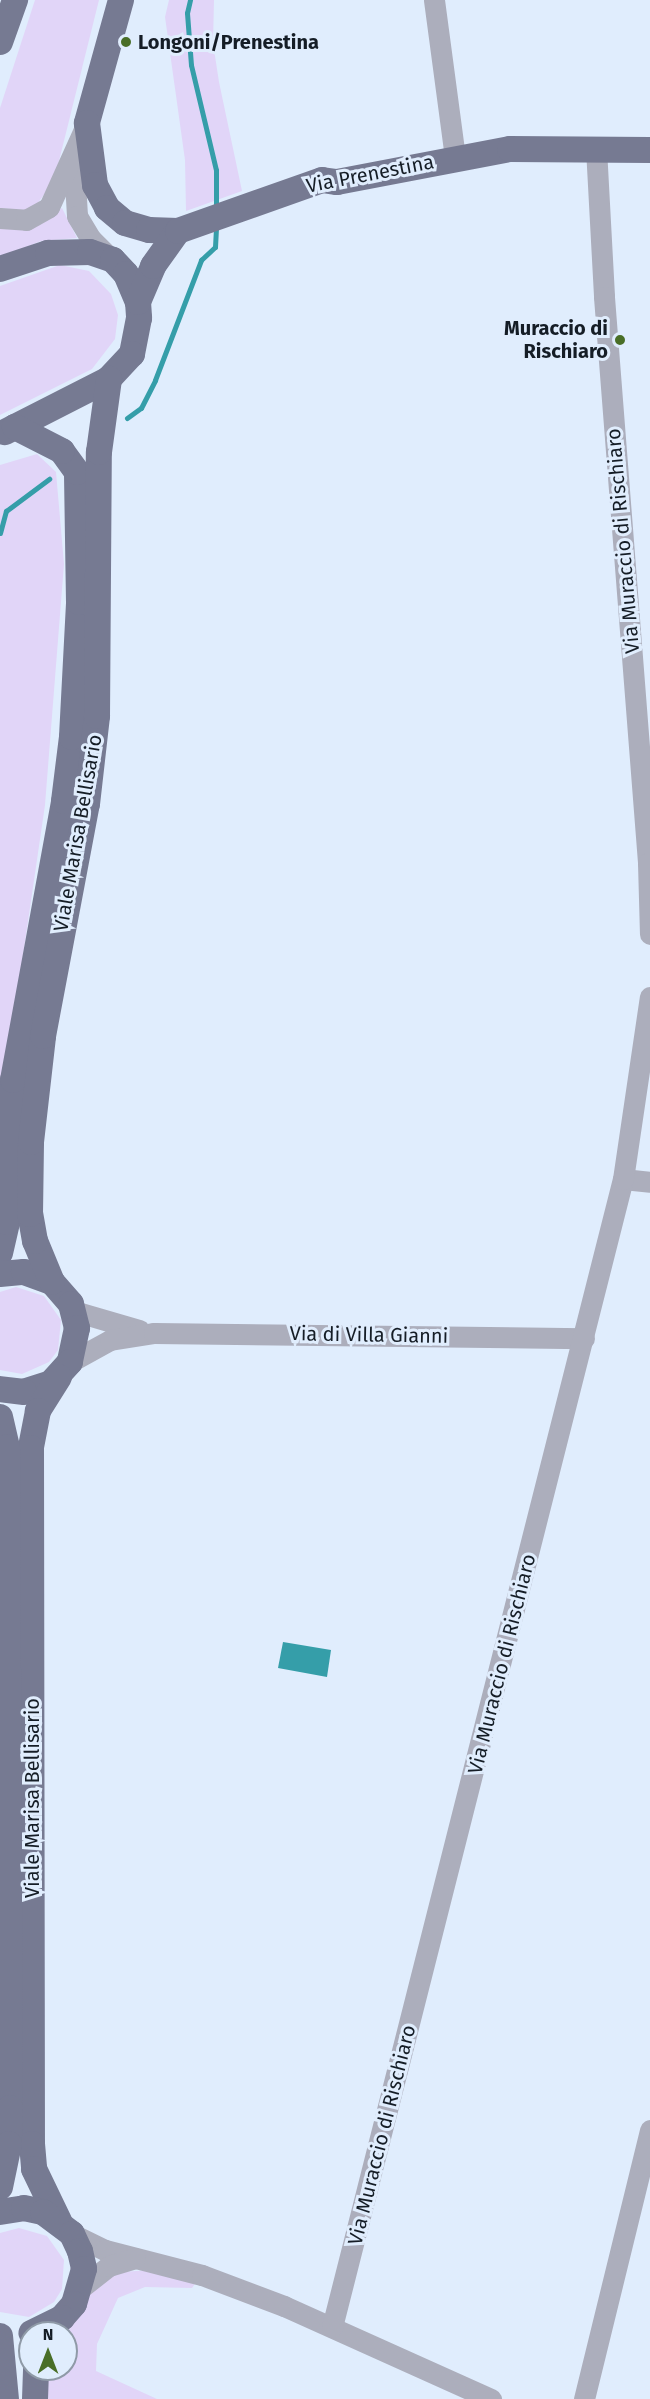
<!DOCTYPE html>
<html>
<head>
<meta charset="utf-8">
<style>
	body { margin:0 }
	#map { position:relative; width:650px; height:2399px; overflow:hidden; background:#e0edfd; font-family:"Fira Sans",sans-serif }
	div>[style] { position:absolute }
	.green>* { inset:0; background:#e1d5f8 }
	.water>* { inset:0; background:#359ea9 }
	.stream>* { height:5px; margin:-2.5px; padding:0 2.5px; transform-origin:2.5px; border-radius:2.5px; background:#359ea9 }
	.minor>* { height:21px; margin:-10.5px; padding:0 10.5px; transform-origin:10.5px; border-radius:10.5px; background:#acaebc }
	.major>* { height:26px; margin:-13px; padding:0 13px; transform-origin:13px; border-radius:13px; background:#767a92 }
	.dots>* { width:16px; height:16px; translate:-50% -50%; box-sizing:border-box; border:3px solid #e0edfd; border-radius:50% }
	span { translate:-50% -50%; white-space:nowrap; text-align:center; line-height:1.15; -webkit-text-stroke:6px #e0edfd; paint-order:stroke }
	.poi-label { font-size:20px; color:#151d26; font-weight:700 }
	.left { translate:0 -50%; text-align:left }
	.right { translate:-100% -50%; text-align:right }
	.street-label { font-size:20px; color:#151d26 }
	.north { position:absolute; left:18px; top:2321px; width:60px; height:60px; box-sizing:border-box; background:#e0edfd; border:2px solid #8f9aa7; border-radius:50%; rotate:0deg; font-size:16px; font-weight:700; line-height:24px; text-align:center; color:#151d26 }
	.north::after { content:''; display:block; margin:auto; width:21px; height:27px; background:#496e27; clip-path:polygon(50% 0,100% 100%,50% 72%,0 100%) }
</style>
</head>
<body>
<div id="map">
	<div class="green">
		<div style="clip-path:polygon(35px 0,99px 0,54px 181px,32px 211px,0 208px,0 108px)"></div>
		<div style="clip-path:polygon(169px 0,214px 0,213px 43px,219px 82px,242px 191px,186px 211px,185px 160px,165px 17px)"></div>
		<div style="clip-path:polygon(62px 208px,77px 238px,41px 241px,0 258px,0 226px,41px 224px)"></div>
		<div style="clip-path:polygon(60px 265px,89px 271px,111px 294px,118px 315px,115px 339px,92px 369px,0 415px,0 286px)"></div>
		<div style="clip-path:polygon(37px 454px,56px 472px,64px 564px,45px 805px,0 1113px,0 465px)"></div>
		<div style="clip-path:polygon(16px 1287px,44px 1296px,61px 1320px,58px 1350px,49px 1362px,22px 1374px,0 1370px,0 1292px)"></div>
		<div style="clip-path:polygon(19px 2228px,47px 2236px,64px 2260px,62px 2289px,54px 2302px,29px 2317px,0 2312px,0 2233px)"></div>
		<div style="clip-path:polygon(152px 2270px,197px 2281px,192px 2288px,145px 2287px,118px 2298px,97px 2344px,96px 2371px,157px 2399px,45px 2399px,46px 2369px,66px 2369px,66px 2333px,59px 2333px,94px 2286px,121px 2272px)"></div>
	</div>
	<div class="water">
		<div style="clip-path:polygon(283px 1642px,331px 1650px,327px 1677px,278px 1668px)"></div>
	</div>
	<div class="stream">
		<div style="left:190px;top:0;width:13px;rotate:103deg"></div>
		<div style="left:187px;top:13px;width:52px;rotate:85.6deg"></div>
		<div style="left:191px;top:65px;width:108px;rotate:76.6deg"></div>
		<div style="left:216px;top:170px;width:40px;rotate:90deg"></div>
		<div style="left:127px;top:418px;width:17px;rotate:-36deg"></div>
		<div style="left:141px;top:408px;width:31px;rotate:-63deg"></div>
		<div style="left:155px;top:380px;width:129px;rotate:-69deg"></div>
		<div style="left:201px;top:260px;width:19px;rotate:-43deg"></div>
		<div style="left:215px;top:247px;width:21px;rotate:-87deg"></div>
		<div style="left:0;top:533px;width:23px;rotate:-75deg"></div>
		<div style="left:6px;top:511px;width:54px;rotate:-36.7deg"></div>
	</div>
	<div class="minor">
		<div style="left:434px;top:0;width:159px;rotate:82.4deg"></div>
		<div style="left:596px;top:148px;width:149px;rotate:86.9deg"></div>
		<div style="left:604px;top:297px;width:568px;rotate:85.55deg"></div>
		<div style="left:648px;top:863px;width:71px;rotate:88.4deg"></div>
		<div style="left:74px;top:165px;width:51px;rotate:86.6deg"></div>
		<div style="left:77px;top:216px;width:27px;rotate:59deg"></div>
		<div style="left:91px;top:239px;width:28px;rotate:45deg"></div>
		<div style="left:0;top:218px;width:26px;rotate:4deg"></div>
		<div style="left:26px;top:220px;width:26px;rotate:-29deg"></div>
		<div style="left:49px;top:207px;width:92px;rotate:-65.7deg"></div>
		<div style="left:623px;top:1179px;width:27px;rotate:6deg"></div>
		<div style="left:74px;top:1311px;width:68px;rotate:16.3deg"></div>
		<div style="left:70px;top:1362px;width:46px;rotate:-28.8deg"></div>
		<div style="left:110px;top:1340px;width:45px;rotate:-9deg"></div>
		<div style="left:154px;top:1333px;width:430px;rotate:0.7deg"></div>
		<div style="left:72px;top:2234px;width:37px;rotate:26deg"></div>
		<div style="left:105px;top:2250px;width:100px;rotate:14.5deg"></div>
		<div style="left:202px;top:2275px;width:88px;rotate:20.7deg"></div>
		<div style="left:284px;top:2306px;width:227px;rotate:24.2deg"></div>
		<div style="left:82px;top:2287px;width:34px;rotate:-38deg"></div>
		<div style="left:109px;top:2266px;width:27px;rotate:-17deg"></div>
		<div style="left:332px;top:2327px;width:1184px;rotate:-75.78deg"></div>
		<div style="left:623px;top:1179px;width:184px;rotate:-81.6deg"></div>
		<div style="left:584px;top:2399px;width:277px;rotate:-76.2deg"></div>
	</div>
	<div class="major">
		<div style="left:121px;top:0;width:128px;rotate:105.5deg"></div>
		<div style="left:87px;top:123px;width:63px;rotate:82.6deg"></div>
		<div style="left:95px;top:185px;width:26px;rotate:62deg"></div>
		<div style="left:107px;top:208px;width:23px;rotate:40deg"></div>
		<div style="left:125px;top:223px;width:25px;rotate:16deg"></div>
		<div style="left:149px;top:230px;width:29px;rotate:2deg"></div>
		<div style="left:0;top:42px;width:45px;rotate:-70.3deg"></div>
		<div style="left:0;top:269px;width:51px;rotate:-18.4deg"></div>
		<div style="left:48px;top:253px;width:42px;rotate:-1.4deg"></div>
		<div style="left:90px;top:252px;width:24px;rotate:19deg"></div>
		<div style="left:113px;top:260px;width:19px;rotate:47deg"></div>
		<div style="left:126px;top:274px;width:30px;rotate:67deg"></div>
		<div style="left:138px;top:302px;width:16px;rotate:86deg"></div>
		<div style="left:139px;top:318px;width:37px;rotate:101deg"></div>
		<div style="left:132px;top:354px;width:34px;rotate:133deg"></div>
		<div style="left:109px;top:379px;width:117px;rotate:153deg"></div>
		<div style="left:138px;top:302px;width:39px;rotate:-67deg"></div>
		<div style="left:153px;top:266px;width:43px;rotate:-54.5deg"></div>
		<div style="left:178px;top:231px;width:153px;rotate:-19.5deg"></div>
		<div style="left:322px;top:180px;width:15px;rotate:8deg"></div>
		<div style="left:337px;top:182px;width:176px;rotate:-10.8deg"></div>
		<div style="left:510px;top:149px;width:140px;rotate:0.4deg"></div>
		<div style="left:0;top:1253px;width:32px;rotate:-77deg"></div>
		<div style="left:7px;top:1222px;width:142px;rotate:-87.6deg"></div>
		<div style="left:13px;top:1080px;width:284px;rotate:-79.6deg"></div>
		<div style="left:64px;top:801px;width:64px;rotate:-82.9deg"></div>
		<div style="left:72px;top:737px;width:135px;rotate:-87deg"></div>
		<div style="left:79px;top:602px;width:130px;rotate:-90.9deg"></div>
		<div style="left:77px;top:472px;width:26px;rotate:-126deg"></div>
		<div style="left:62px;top:451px;width:53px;rotate:-152.9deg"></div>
		<div style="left:0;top:1274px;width:24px;rotate:-5deg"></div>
		<div style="left:24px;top:1272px;width:30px;rotate:20deg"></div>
		<div style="left:52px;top:1282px;width:29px;rotate:49deg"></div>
		<div style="left:71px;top:1304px;width:25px;rotate:76deg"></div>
		<div style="left:77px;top:1328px;width:35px;rotate:102deg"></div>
		<div style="left:70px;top:1362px;width:28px;rotate:132deg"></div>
		<div style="left:51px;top:1383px;width:28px;rotate:162deg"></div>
		<div style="left:24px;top:1392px;width:24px;rotate:-173deg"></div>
		<div style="left:52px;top:1282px;width:44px;rotate:-112.5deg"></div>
		<div style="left:35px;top:1241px;width:27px;rotate:-100deg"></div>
		<div style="left:30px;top:1214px;width:72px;rotate:-89.2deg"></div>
		<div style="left:31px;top:1142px;width:107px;rotate:-83.5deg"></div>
		<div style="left:43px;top:1036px;width:236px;rotate:-79.3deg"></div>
		<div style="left:87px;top:804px;width:89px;rotate:-83.5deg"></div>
		<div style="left:97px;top:716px;width:264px;rotate:-89.6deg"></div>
		<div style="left:99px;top:452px;width:74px;rotate:-82.2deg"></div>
		<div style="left:59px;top:1377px;width:40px;rotate:122deg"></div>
		<div style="left:38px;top:1411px;width:38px;rotate:101deg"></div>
		<div style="left:31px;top:1448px;width:696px;rotate:89.92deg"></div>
		<div style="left:32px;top:2144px;width:25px;rotate:85deg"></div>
		<div style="left:34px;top:2169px;width:58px;rotate:64.3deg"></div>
		<div style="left:0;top:1417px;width:31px;rotate:77deg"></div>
		<div style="left:7px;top:1447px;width:661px;rotate:89.74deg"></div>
		<div style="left:10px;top:2108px;width:36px;rotate:92deg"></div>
		<div style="left:9px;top:2144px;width:44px;rotate:101.8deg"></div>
		<div style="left:0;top:2212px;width:24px;rotate:-9deg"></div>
		<div style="left:24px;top:2208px;width:19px;rotate:12deg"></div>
		<div style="left:43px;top:2212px;width:36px;rotate:37deg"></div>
		<div style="left:72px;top:2234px;width:19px;rotate:65deg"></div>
		<div style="left:80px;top:2251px;width:18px;rotate:77deg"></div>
		<div style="left:84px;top:2269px;width:36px;rotate:106deg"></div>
		<div style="left:74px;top:2304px;width:18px;rotate:131deg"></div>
		<div style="left:62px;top:2318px;width:34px;rotate:154deg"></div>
		<div style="left:0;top:2336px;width:63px;rotate:84.6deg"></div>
		<div style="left:35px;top:2399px;width:30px;rotate:-88deg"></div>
	</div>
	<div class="dots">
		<div style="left:126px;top:42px;background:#496e27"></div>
		<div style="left:620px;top:340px;background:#496e27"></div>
	</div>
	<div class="poi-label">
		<span class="left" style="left:138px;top:42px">Longoni/Prenestina</span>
		<span class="right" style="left:608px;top:340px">Muraccio di<br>Rischiaro</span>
	</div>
	<div class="street-label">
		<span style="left:370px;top:174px;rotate:-11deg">Via Prenestina</span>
		<span style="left:623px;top:541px;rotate:-95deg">Via Muraccio di Rischiaro</span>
		<span style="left:78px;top:833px;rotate:-80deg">Viale Marisa Bellisario</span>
		<span style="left:369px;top:1335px;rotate:1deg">Via di Villa Gianni</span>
		<span style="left:502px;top:1664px;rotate:-76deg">Via Muraccio di Rischiaro</span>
		<span style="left:32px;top:1798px;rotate:-90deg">Viale Marisa Bellisario</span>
		<span style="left:382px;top:2135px;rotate:-76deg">Via Muraccio di Rischiaro</span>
	</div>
	<div class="north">N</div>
</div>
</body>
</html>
